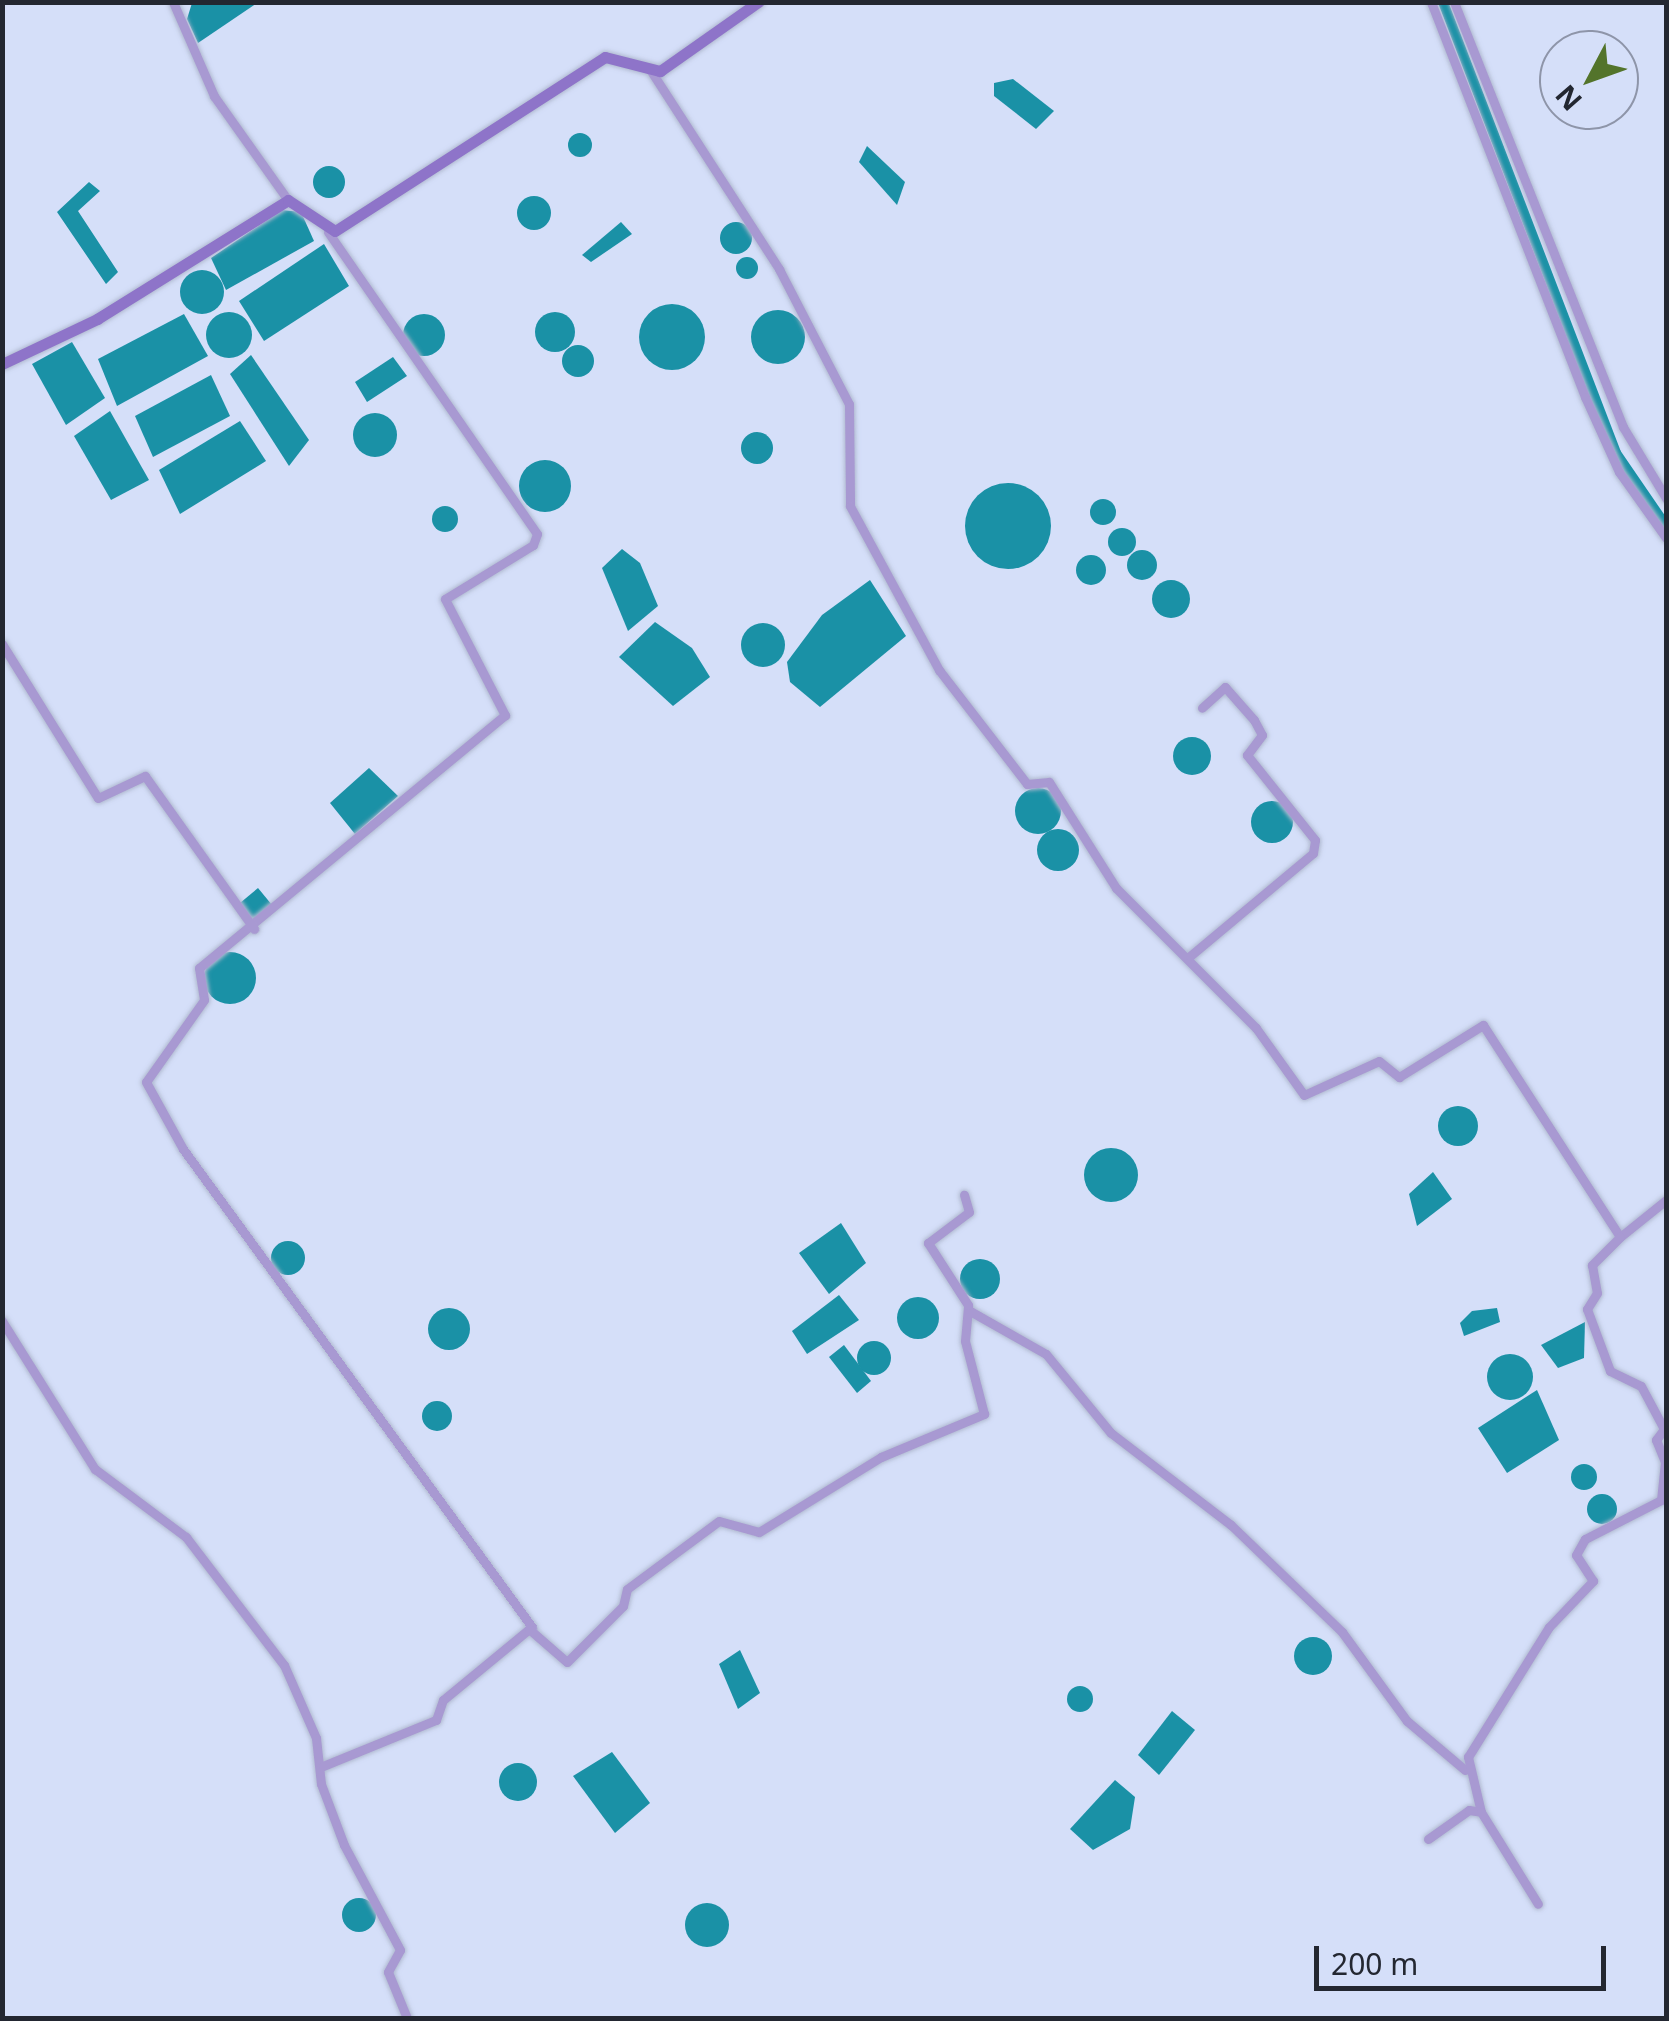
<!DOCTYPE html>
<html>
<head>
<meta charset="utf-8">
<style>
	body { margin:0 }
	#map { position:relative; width:1669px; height:2021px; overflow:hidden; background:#d5dff9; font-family:"Noto Sans",sans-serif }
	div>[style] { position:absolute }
	.water>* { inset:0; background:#1a91a6 }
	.round { border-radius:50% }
	.canal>* { height:10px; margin:-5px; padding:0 5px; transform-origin:5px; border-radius:5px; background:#1a91a6 }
	.roads { filter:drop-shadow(0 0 2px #b1bad1) drop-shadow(0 0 2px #b1bad1) }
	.street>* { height:9px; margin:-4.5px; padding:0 4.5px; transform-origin:4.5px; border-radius:4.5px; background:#a899d2 }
	.secondary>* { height:11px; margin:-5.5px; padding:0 5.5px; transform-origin:5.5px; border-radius:5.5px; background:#8e74c9 }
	span { translate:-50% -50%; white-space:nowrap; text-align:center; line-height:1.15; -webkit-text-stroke:10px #d5dff9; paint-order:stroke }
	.frame { position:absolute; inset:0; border:5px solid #232731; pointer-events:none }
	.north { position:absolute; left:1539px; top:30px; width:100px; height:100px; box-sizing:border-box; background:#d5dff9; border:2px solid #8e95a9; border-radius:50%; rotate:229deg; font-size:28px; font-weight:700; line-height:40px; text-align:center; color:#232731 }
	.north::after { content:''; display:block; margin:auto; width:35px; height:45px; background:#53742b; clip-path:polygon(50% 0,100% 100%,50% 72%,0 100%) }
	.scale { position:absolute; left:1314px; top:1946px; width:292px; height:45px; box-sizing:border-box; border:5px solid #232731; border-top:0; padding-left:12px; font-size:30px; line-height:35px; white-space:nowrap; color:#232731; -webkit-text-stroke:8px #d5dff9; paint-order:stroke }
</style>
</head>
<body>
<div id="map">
	<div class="water">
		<div style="clip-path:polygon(192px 3px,257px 3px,198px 43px,187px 19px)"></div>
		<div style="clip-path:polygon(1013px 79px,1054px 111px,1036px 129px,994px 96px,994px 83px)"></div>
		<div class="round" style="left:568px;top:133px;width:24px;height:24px"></div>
		<div style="clip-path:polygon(867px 146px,905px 182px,897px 205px,859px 162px)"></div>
		<div class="round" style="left:313px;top:166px;width:32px;height:32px"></div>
		<div style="clip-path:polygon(89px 182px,100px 191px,78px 211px,118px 272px,106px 284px,57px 212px)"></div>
		<div class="round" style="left:517px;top:196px;width:34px;height:34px"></div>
		<div style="clip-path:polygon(282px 210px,301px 212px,314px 241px,226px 290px,211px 258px)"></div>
		<div class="round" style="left:720px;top:222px;width:32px;height:32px"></div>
		<div style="clip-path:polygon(621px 222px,632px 234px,591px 262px,582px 255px)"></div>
		<div style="clip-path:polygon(324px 244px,349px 286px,264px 341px,239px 301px)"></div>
		<div class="round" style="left:736px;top:257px;width:22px;height:22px"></div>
		<div class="round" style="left:180px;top:270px;width:44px;height:44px"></div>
		<div class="round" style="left:639px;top:304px;width:66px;height:66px"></div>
		<div class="round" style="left:751px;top:310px;width:54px;height:54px"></div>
		<div class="round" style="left:206px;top:312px;width:46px;height:46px"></div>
		<div class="round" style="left:535px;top:312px;width:40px;height:40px"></div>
		<div style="clip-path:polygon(184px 314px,208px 356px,117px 406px,98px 359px)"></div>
		<div class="round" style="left:403px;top:314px;width:42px;height:42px"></div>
		<div style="clip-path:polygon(72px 342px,105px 398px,66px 425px,32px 364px)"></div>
		<div class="round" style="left:562px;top:345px;width:32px;height:32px"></div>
		<div style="clip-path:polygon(251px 355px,309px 440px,289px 466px,230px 374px)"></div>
		<div style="clip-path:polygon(393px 357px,407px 376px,367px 402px,355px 382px)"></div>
		<div style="clip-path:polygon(211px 375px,230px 416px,153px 457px,135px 416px)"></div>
		<div style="clip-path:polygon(110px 411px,149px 480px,111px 500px,74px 436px)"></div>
		<div class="round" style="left:353px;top:413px;width:44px;height:44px"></div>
		<div style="clip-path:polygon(240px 421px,266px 461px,180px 514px,159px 470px)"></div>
		<div class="round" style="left:741px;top:432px;width:32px;height:32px"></div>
		<div class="round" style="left:519px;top:460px;width:52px;height:52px"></div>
		<div class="round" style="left:965px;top:483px;width:86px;height:86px"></div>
		<div class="round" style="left:1090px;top:499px;width:26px;height:26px"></div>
		<div class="round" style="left:432px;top:506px;width:26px;height:26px"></div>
		<div class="round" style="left:1108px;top:528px;width:28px;height:28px"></div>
		<div style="clip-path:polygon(622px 549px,640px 563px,658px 606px,628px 631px,602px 568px)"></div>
		<div class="round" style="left:1127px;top:550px;width:30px;height:30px"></div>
		<div class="round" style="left:1076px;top:555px;width:30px;height:30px"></div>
		<div style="clip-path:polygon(870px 580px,906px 636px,820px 707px,790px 682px,787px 662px,822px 615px)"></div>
		<div class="round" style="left:1152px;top:580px;width:38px;height:38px"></div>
		<div style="clip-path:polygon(655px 622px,692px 648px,710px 677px,673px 706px,619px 657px)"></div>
		<div class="round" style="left:741px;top:623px;width:44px;height:44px"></div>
		<div class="round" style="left:1173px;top:737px;width:38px;height:38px"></div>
		<div style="clip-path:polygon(369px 768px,398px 796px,355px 834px,330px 803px)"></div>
		<div class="round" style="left:1015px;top:788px;width:46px;height:46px"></div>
		<div class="round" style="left:1251px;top:801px;width:42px;height:42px"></div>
		<div class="round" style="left:1037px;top:829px;width:42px;height:42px"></div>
		<div style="clip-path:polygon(258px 888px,272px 905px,254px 923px,240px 903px)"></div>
		<div class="round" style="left:204px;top:952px;width:52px;height:52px"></div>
		<div class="round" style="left:1438px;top:1106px;width:40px;height:40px"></div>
		<div class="round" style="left:1084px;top:1148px;width:54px;height:54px"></div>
		<div style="clip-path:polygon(1433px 1172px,1452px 1199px,1417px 1226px,1409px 1194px)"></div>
		<div style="clip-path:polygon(841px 1223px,866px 1263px,829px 1294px,799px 1253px)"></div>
		<div class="round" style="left:271px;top:1241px;width:34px;height:34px"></div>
		<div class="round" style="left:960px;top:1259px;width:40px;height:40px"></div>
		<div style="clip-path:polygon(839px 1295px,859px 1320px,807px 1354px,792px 1331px)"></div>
		<div class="round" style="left:897px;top:1297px;width:42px;height:42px"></div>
		<div class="round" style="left:428px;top:1308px;width:42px;height:42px"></div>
		<div style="clip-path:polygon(1497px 1308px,1500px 1322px,1464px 1336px,1460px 1323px,1472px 1311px)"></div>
		<div style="clip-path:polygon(1585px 1322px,1584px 1358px,1558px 1368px,1541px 1345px)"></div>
		<div class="round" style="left:857px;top:1341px;width:34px;height:34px"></div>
		<div style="clip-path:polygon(844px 1345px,871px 1381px,857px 1393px,829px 1357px)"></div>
		<div class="round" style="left:1487px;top:1354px;width:46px;height:46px"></div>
		<div style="clip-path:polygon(1537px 1390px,1559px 1440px,1507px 1473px,1478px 1428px)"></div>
		<div class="round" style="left:422px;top:1401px;width:30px;height:30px"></div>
		<div class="round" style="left:1571px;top:1464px;width:26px;height:26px"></div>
		<div class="round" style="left:1587px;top:1494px;width:30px;height:30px"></div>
		<div class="round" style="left:1294px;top:1637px;width:38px;height:38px"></div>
		<div style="clip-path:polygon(740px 1650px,760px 1693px,738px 1709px,719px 1664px)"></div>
		<div class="round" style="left:1067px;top:1686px;width:26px;height:26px"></div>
		<div style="clip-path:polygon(1172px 1711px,1195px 1730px,1159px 1775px,1138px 1755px)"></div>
		<div style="clip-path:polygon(612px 1752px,650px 1803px,615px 1833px,573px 1776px)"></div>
		<div class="round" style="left:499px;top:1763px;width:38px;height:38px"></div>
		<div style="clip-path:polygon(1115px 1780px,1135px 1797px,1130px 1829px,1093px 1850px,1070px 1829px)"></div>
		<div class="round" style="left:342px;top:1898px;width:34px;height:34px"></div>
		<div class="round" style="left:685px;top:1903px;width:44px;height:44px"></div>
	</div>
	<div class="canal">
		<div style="left:1443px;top:2px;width:483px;rotate:69deg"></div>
		<div style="left:1616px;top:453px;width:88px;rotate:55.6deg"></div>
	</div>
	<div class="roads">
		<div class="street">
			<div style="left:173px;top:2px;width:103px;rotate:66.4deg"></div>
			<div style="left:214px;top:96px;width:128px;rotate:54.6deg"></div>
			<div style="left:1431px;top:2px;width:424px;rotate:68.7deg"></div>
			<div style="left:1585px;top:397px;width:82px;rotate:65.6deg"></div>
			<div style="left:1619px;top:472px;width:81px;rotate:54.5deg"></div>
			<div style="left:1454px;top:2px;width:457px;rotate:68.3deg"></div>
			<div style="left:1623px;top:427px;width:83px;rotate:58.8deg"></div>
			<div style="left:651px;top:71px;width:236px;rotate:57.1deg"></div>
			<div style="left:779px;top:269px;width:152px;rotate:62.6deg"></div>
			<div style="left:849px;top:404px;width:102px;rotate:89.4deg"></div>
			<div style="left:850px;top:506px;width:187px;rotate:61.5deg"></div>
			<div style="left:939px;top:670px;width:144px;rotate:52.3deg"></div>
			<div style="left:1027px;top:784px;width:22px;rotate:-5deg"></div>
			<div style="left:1049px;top:782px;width:125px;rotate:57.7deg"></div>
			<div style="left:1116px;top:888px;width:198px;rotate:45deg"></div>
			<div style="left:1256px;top:1028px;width:82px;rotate:54.4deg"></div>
			<div style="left:1304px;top:1095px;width:82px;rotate:-24.4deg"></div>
			<div style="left:1379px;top:1061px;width:26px;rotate:39deg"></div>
			<div style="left:1399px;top:1077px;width:99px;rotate:-31.8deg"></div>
			<div style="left:1483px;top:1025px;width:252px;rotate:57.1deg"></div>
			<div style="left:1620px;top:1237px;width:59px;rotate:-38.8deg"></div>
			<div style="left:328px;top:232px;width:367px;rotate:55.3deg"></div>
			<div style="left:537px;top:534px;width:12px;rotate:110deg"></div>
			<div style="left:533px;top:545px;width:103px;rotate:148.5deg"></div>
			<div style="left:445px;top:599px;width:131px;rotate:62.7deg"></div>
			<div style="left:505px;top:715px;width:397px;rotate:140.4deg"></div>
			<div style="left:199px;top:968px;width:32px;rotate:81deg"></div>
			<div style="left:204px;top:1000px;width:100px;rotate:125.3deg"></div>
			<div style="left:146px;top:1082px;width:77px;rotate:61.1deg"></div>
			<div style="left:183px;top:1149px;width:592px;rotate:53.87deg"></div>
			<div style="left:2px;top:644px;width:181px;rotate:58.1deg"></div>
			<div style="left:98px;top:798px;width:52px;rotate:-25.1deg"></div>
			<div style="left:145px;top:776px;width:188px;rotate:54.5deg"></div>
			<div style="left:1190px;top:956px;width:160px;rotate:-39.9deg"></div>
			<div style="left:1313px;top:853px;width:13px;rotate:-81deg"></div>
			<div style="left:1315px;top:840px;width:109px;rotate:-128.7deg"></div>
			<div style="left:1247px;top:755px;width:25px;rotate:-53deg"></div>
			<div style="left:1262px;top:735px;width:17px;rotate:-118deg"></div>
			<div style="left:1254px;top:720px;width:44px;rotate:-131.3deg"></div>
			<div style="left:1225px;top:687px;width:31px;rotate:138deg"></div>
			<div style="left:1620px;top:1237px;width:40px;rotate:135deg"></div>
			<div style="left:1592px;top:1265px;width:28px;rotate:80deg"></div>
			<div style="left:1597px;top:1293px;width:19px;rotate:122deg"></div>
			<div style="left:1587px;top:1309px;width:66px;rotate:69.6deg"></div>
			<div style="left:1610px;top:1371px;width:34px;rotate:26deg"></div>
			<div style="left:1641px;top:1386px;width:51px;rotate:61.9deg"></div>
			<div style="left:970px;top:1311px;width:87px;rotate:29.5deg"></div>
			<div style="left:1046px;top:1354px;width:102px;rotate:50.6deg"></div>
			<div style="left:1111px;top:1433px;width:151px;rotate:37.5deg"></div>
			<div style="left:1231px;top:1525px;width:154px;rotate:43.9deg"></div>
			<div style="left:1342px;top:1632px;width:110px;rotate:53.9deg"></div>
			<div style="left:1407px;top:1721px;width:76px;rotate:40.2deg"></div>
			<div style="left:2px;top:1321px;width:175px;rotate:57.9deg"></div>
			<div style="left:95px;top:1469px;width:114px;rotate:36.8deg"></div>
			<div style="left:186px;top:1537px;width:161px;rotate:52.6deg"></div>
			<div style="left:284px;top:1665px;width:80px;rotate:66.3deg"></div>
			<div style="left:316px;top:1738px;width:46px;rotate:83.8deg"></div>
			<div style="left:321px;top:1784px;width:65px;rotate:69.3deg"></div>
			<div style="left:344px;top:1845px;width:119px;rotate:61.9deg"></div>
			<div style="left:400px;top:1950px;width:25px;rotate:119deg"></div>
			<div style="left:388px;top:1972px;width:50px;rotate:67.6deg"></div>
			<div style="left:323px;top:1766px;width:122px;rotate:-22.2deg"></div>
			<div style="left:436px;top:1720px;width:21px;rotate:-71deg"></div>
			<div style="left:443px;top:1700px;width:112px;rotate:-39.5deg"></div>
			<div style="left:529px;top:1629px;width:50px;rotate:41deg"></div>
			<div style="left:567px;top:1662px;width:79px;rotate:-45deg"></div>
			<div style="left:623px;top:1606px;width:17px;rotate:-77deg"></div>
			<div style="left:627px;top:1589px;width:114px;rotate:-36.5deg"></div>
			<div style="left:719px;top:1521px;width:41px;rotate:15.4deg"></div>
			<div style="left:759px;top:1532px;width:143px;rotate:-31.6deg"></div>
			<div style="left:881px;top:1457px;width:112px;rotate:-22.7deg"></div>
			<div style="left:984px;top:1414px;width:75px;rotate:-104.6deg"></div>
			<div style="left:965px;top:1341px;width:36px;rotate:-85deg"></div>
			<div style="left:968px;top:1305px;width:74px;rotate:-122.8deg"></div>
			<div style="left:928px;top:1243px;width:51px;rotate:-37.1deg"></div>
			<div style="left:969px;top:1212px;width:18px;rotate:-106deg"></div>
			<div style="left:1481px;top:1812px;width:57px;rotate:-103.3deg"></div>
			<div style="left:1468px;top:1757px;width:153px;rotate:-58.1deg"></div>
			<div style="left:1549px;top:1627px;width:64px;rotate:-46.3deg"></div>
			<div style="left:1593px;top:1581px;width:31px;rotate:-123deg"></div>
			<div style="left:1576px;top:1555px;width:18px;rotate:-61deg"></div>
			<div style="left:1585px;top:1539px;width:85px;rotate:-27.2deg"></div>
			<div style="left:1661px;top:1500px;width:38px;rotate:-84deg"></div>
			<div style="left:1665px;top:1462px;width:24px;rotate:-112deg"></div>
			<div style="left:1656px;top:1440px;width:14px;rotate:-54deg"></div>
			<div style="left:1428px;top:1839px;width:50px;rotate:-35.3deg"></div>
			<div style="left:1469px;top:1810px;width:12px;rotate:9deg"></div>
			<div style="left:1481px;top:1812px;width:108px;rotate:58.2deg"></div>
		</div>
		<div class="secondary">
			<div style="left:2px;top:364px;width:105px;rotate:-25.3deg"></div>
			<div style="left:97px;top:319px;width:225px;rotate:-31.9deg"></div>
			<div style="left:288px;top:200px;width:56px;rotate:33.4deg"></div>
			<div style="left:335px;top:231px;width:321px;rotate:-32.8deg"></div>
			<div style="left:605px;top:57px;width:57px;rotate:14.3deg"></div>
			<div style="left:660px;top:71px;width:120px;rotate:-35.1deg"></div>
		</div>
	</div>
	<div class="frame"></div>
	<div class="north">N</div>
	<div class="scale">200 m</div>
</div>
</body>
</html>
